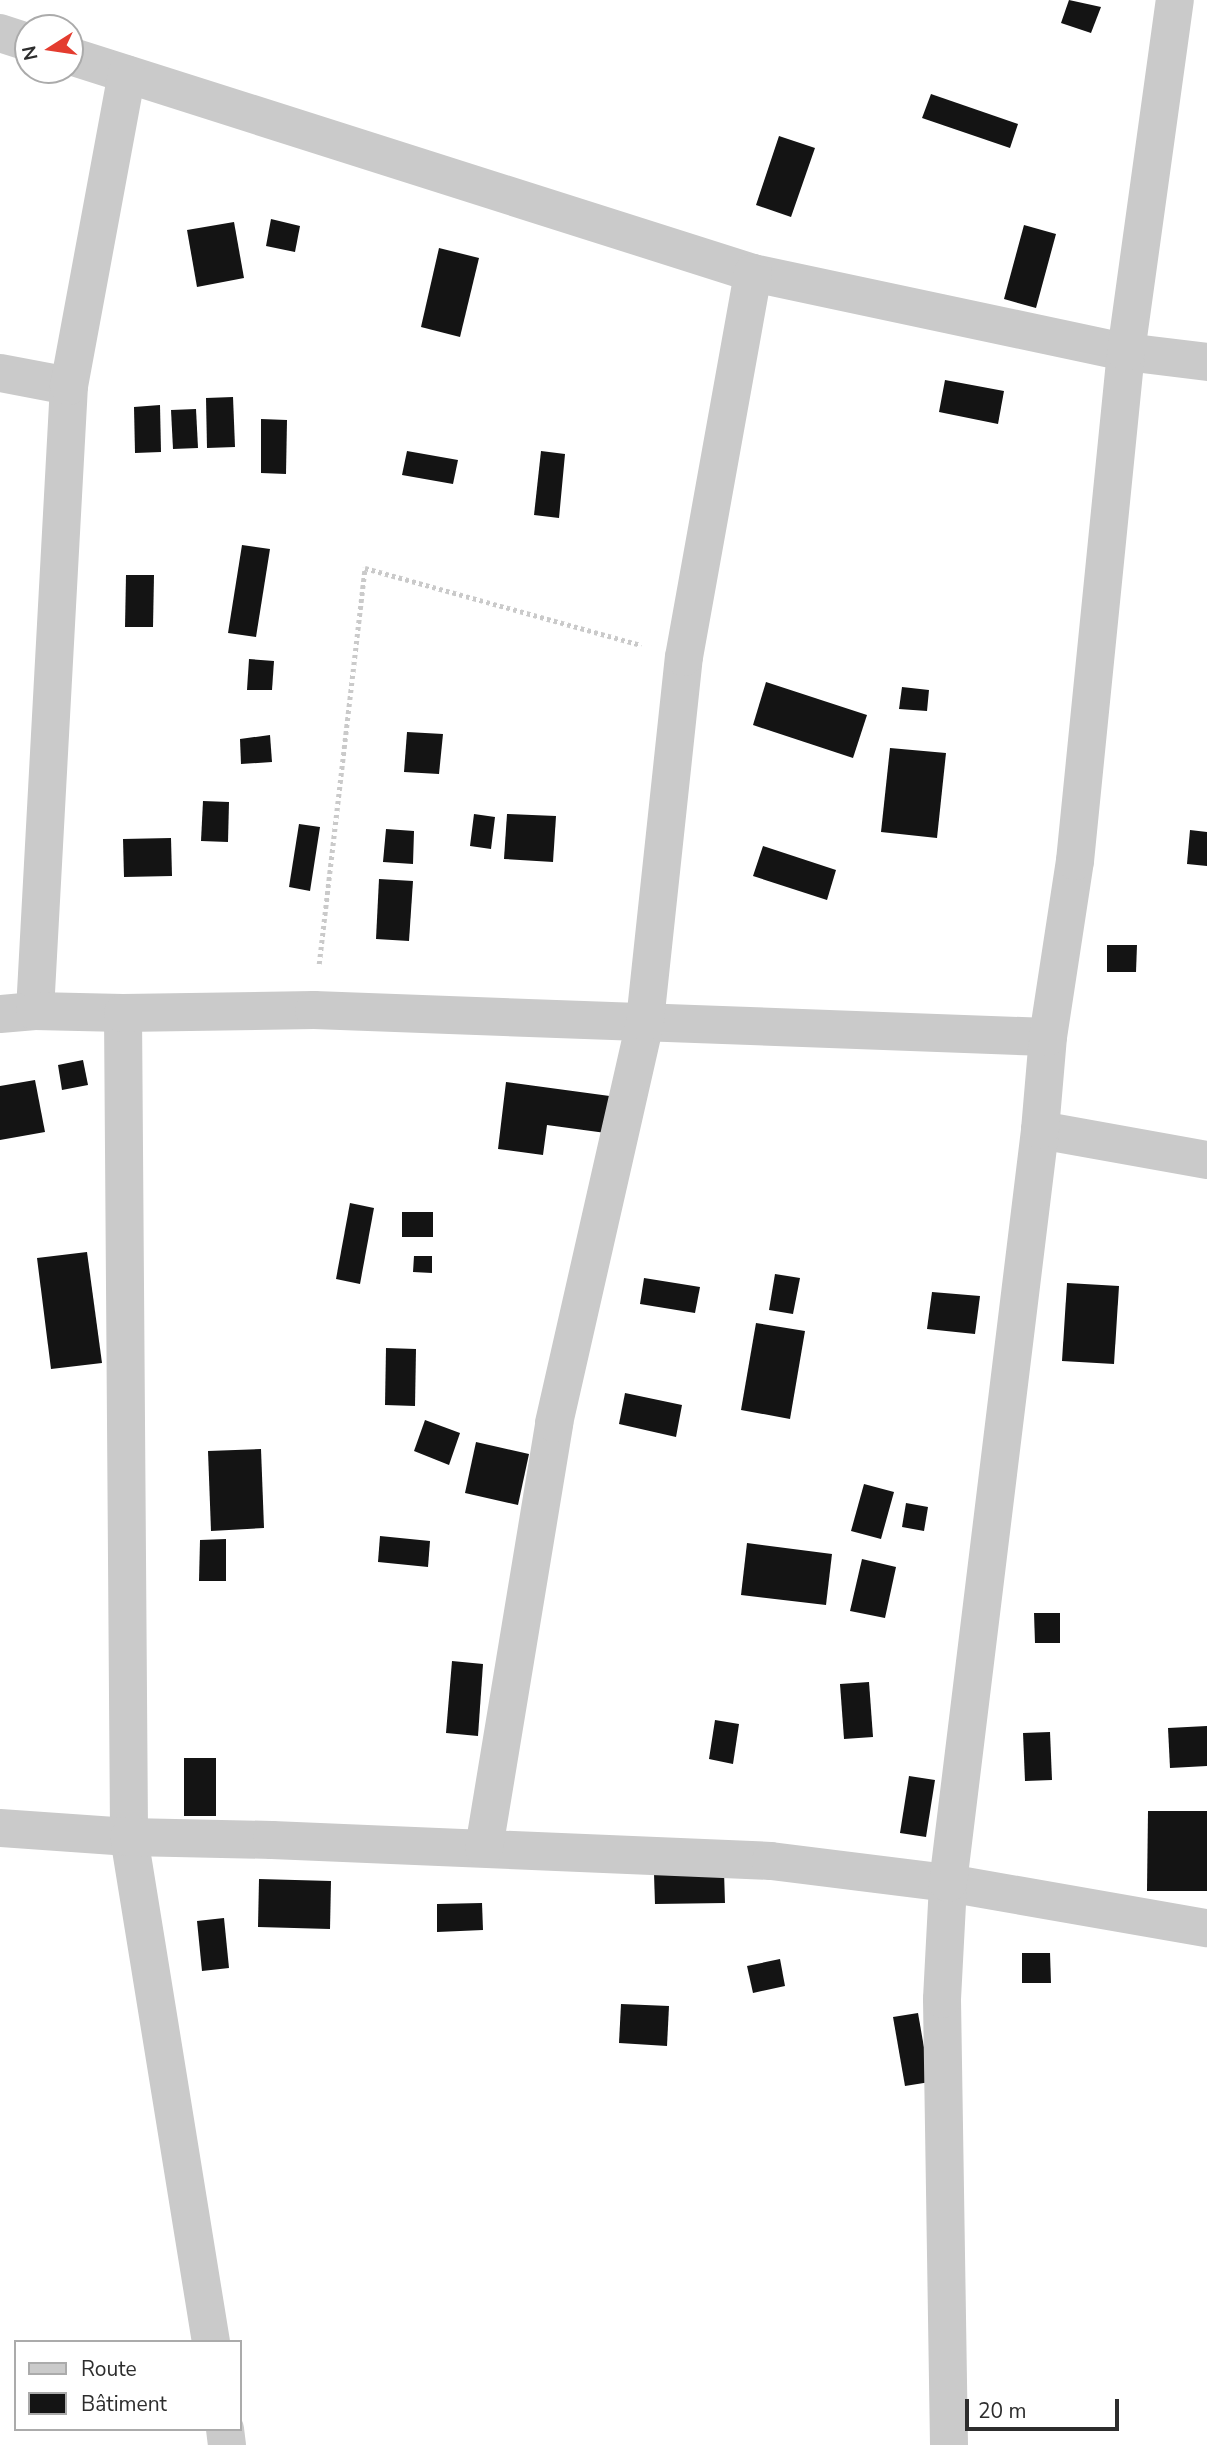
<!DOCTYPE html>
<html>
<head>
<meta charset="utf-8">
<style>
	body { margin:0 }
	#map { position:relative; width:1207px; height:2445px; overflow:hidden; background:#fff; font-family:"Nunito Sans",sans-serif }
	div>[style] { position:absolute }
	.building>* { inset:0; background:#141414 }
	.path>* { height:4.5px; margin-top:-2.25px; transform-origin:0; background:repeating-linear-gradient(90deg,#cacaca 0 3.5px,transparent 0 7px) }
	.street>* { height:38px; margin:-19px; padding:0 19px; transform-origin:19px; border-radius:19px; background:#cacaca }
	span { translate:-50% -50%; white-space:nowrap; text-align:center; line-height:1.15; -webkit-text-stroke:7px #fff; paint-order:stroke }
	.legend { position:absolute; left:14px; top:2340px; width:228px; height:91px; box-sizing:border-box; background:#fff; border:2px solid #ababab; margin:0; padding:9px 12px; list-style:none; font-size:21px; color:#2d2d2d }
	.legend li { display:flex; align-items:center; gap:14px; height:35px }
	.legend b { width:35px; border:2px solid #ababab }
	.north { position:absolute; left:14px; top:14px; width:70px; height:70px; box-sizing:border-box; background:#fff; border:2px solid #ababab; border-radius:50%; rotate:258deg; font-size:19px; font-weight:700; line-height:28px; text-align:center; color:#2d2d2d }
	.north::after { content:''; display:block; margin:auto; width:24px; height:32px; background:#e43c2f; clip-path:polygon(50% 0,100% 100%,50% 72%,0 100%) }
	.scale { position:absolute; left:965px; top:2399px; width:154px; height:32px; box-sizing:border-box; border:4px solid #2d2d2d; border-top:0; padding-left:9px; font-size:21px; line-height:24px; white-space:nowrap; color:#2d2d2d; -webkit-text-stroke:5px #fff; paint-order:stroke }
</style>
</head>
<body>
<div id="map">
	<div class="building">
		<div style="clip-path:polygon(1069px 0,1101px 7px,1091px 33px,1061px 23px)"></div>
		<div style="clip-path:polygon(931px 94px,1018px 124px,1010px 148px,922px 118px)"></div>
		<div style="clip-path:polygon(779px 136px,815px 148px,791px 217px,756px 205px)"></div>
		<div style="clip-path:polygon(271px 219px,300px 226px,295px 252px,266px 246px)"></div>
		<div style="clip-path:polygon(234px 222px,244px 278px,197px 287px,187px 230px)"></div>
		<div style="clip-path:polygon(1024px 225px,1056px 234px,1036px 308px,1004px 299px)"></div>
		<div style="clip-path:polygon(439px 248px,479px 258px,460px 337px,421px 327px)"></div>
		<div style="clip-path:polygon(945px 380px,1004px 391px,998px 424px,939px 412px)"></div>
		<div style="clip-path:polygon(233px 397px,235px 447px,207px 448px,206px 398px)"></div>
		<div style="clip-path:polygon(160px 405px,161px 452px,135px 453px,134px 407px)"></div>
		<div style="clip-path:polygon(196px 409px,198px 448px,173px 449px,171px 410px)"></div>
		<div style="clip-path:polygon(261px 419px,287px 420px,286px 474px,261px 473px)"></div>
		<div style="clip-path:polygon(407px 451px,458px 460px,453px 484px,402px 475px)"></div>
		<div style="clip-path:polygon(541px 451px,565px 454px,559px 518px,534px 515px)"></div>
		<div style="clip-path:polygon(242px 545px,270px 549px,256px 637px,228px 633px)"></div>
		<div style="clip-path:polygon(126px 575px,154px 575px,153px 627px,125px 627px)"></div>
		<div style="clip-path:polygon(249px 659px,274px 661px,272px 690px,247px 690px)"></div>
		<div style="clip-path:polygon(766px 682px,867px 715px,853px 758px,753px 725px)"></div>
		<div style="clip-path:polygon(902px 687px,929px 690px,927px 711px,899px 709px)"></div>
		<div style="clip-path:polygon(407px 732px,443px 734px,439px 774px,404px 772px)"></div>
		<div style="clip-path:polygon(270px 735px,272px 762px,241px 764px,240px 739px)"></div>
		<div style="clip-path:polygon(890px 748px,946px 753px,937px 838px,881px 832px)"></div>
		<div style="clip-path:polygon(203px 801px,229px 802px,228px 842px,201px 841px)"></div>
		<div style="clip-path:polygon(474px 814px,495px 817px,491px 849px,470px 846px)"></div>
		<div style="clip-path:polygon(507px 814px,556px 816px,553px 862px,504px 859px)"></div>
		<div style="clip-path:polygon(299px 824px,320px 827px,310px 891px,289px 887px)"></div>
		<div style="clip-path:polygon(386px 829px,414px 831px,413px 864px,383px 862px)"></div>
		<div style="clip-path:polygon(1190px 830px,1207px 832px,1207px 866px,1187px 864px)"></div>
		<div style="clip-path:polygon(171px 838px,172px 876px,124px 877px,123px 839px)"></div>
		<div style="clip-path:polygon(763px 846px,836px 870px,827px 900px,753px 876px)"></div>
		<div style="clip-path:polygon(379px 879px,413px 881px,409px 941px,376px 939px)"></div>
		<div style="clip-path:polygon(1107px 945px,1137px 945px,1136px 972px,1107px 972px)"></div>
		<div style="clip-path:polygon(83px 1060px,88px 1085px,62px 1090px,58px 1065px)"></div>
		<div style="clip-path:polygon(35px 1080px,45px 1132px,0 1140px,0 1086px)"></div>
		<div style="clip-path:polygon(506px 1082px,617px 1097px,613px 1134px,547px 1125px,543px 1155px,498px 1149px)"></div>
		<div style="clip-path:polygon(350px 1203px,374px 1208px,360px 1284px,336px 1279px)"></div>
		<div style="clip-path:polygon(402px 1212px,433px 1212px,433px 1237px,402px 1237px)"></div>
		<div style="clip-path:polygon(87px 1252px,102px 1363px,51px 1369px,37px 1258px)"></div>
		<div style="clip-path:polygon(414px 1256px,432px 1256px,432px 1273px,413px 1272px)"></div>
		<div style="clip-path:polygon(775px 1274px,800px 1278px,793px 1314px,769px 1310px)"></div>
		<div style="clip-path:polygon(644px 1278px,700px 1287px,695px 1313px,640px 1304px)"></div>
		<div style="clip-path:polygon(1067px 1283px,1119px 1286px,1114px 1364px,1062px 1361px)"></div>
		<div style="clip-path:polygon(932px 1292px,980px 1296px,975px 1334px,927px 1329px)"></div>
		<div style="clip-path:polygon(756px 1323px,805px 1331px,790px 1419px,741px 1410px)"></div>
		<div style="clip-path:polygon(386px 1348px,416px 1349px,415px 1406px,385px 1405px)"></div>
		<div style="clip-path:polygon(625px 1393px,682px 1405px,676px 1437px,619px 1424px)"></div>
		<div style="clip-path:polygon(425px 1420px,460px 1433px,449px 1465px,414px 1451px)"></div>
		<div style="clip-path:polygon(476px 1442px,529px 1454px,518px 1505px,465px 1493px)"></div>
		<div style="clip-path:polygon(261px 1449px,264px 1528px,211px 1531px,208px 1451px)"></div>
		<div style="clip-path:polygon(864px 1484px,894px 1492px,881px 1539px,851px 1531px)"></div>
		<div style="clip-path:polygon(906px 1503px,928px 1507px,924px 1531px,902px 1527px)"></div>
		<div style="clip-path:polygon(380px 1536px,430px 1541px,428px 1567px,378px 1562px)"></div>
		<div style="clip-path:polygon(226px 1539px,226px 1581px,199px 1581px,200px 1540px)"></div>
		<div style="clip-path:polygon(747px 1543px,832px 1554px,826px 1605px,741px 1595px)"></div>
		<div style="clip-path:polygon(862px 1559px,896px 1567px,885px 1618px,850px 1611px)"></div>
		<div style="clip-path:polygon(1034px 1613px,1060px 1613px,1060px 1643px,1035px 1643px)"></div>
		<div style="clip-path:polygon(452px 1661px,483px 1664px,478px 1736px,446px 1733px)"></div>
		<div style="clip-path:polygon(869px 1682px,873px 1737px,844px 1739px,840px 1684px)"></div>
		<div style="clip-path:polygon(715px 1720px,739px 1724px,733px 1764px,709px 1759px)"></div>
		<div style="clip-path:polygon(1207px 1726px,1207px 1766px,1170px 1768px,1168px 1728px)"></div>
		<div style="clip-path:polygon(1050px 1732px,1052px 1780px,1025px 1781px,1023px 1733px)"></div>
		<div style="clip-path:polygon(184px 1758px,216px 1758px,216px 1816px,184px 1816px)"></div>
		<div style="clip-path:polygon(909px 1776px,935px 1780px,926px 1837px,900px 1833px)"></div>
		<div style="clip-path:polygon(1148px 1811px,1207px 1811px,1207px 1891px,1147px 1891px)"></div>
		<div style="clip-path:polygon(724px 1872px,725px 1903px,655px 1904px,654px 1874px)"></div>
		<div style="clip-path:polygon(259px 1879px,331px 1881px,330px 1929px,258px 1927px)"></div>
		<div style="clip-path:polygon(482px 1903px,483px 1930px,437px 1932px,437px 1904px)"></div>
		<div style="clip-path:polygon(224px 1918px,229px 1968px,202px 1971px,197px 1921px)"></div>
		<div style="clip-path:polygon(1022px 1953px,1050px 1953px,1051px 1983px,1022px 1983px)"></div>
		<div style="clip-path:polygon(780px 1959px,785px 1986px,753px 1993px,747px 1966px)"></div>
		<div style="clip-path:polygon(621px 2004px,669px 2006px,667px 2046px,619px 2043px)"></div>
		<div style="clip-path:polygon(918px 2013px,930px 2082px,905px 2086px,893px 2017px)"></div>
	</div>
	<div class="path">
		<div style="left:319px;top:964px;width:399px;rotate:-83.4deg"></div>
		<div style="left:365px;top:568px;width:287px;rotate:15.6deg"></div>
	</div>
	<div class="street">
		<div style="left:0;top:33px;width:29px;rotate:18deg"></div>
		<div style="left:70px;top:56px;width:717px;rotate:17.63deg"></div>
		<div style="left:753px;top:273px;width:381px;rotate:12deg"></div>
		<div style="left:1126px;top:352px;width:82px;rotate:7deg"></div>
		<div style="left:0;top:373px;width:70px;rotate:10.7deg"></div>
		<div style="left:35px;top:1011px;width:626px;rotate:-86.89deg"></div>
		<div style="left:69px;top:386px;width:317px;rotate:-79.5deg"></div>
		<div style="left:123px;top:1013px;width:824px;rotate:89.58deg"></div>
		<div style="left:129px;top:1837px;width:512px;rotate:80.78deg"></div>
		<div style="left:0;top:1014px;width:35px;rotate:-5deg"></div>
		<div style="left:35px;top:1011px;width:88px;rotate:1.3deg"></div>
		<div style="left:123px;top:1013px;width:191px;rotate:-0.9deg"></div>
		<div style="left:314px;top:1010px;width:734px;rotate:2.11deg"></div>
		<div style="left:1040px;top:1130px;width:170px;rotate:10.2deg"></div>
		<div style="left:0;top:1828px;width:129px;rotate:4deg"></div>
		<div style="left:129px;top:1837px;width:143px;rotate:1.2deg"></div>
		<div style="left:272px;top:1840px;width:499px;rotate:2.4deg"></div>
		<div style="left:771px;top:1861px;width:178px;rotate:7.1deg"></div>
		<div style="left:948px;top:1883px;width:263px;rotate:9.9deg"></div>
		<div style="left:484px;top:1848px;width:431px;rotate:-80.6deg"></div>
		<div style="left:554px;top:1423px;width:412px;rotate:-77.2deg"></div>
		<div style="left:645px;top:1021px;width:366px;rotate:-83.9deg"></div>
		<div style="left:684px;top:657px;width:390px;rotate:-79.8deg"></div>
		<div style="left:225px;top:2429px;width:16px;rotate:83deg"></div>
		<div style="left:949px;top:2445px;width:446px;rotate:-90.9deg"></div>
		<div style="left:942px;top:1999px;width:116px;rotate:-87deg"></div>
		<div style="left:948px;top:1883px;width:759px;rotate:-83.03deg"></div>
		<div style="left:1040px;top:1130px;width:93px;rotate:-85.1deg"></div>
		<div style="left:1048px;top:1037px;width:178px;rotate:-81.3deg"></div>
		<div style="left:1075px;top:861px;width:512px;rotate:-84.28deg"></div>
		<div style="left:1126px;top:352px;width:355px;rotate:-82.1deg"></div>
	</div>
	<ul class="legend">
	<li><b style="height:9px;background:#cacaca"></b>Route</li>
	<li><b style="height:19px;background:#141414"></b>Bâtiment</li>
	</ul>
	<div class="north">N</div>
	<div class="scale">20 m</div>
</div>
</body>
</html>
